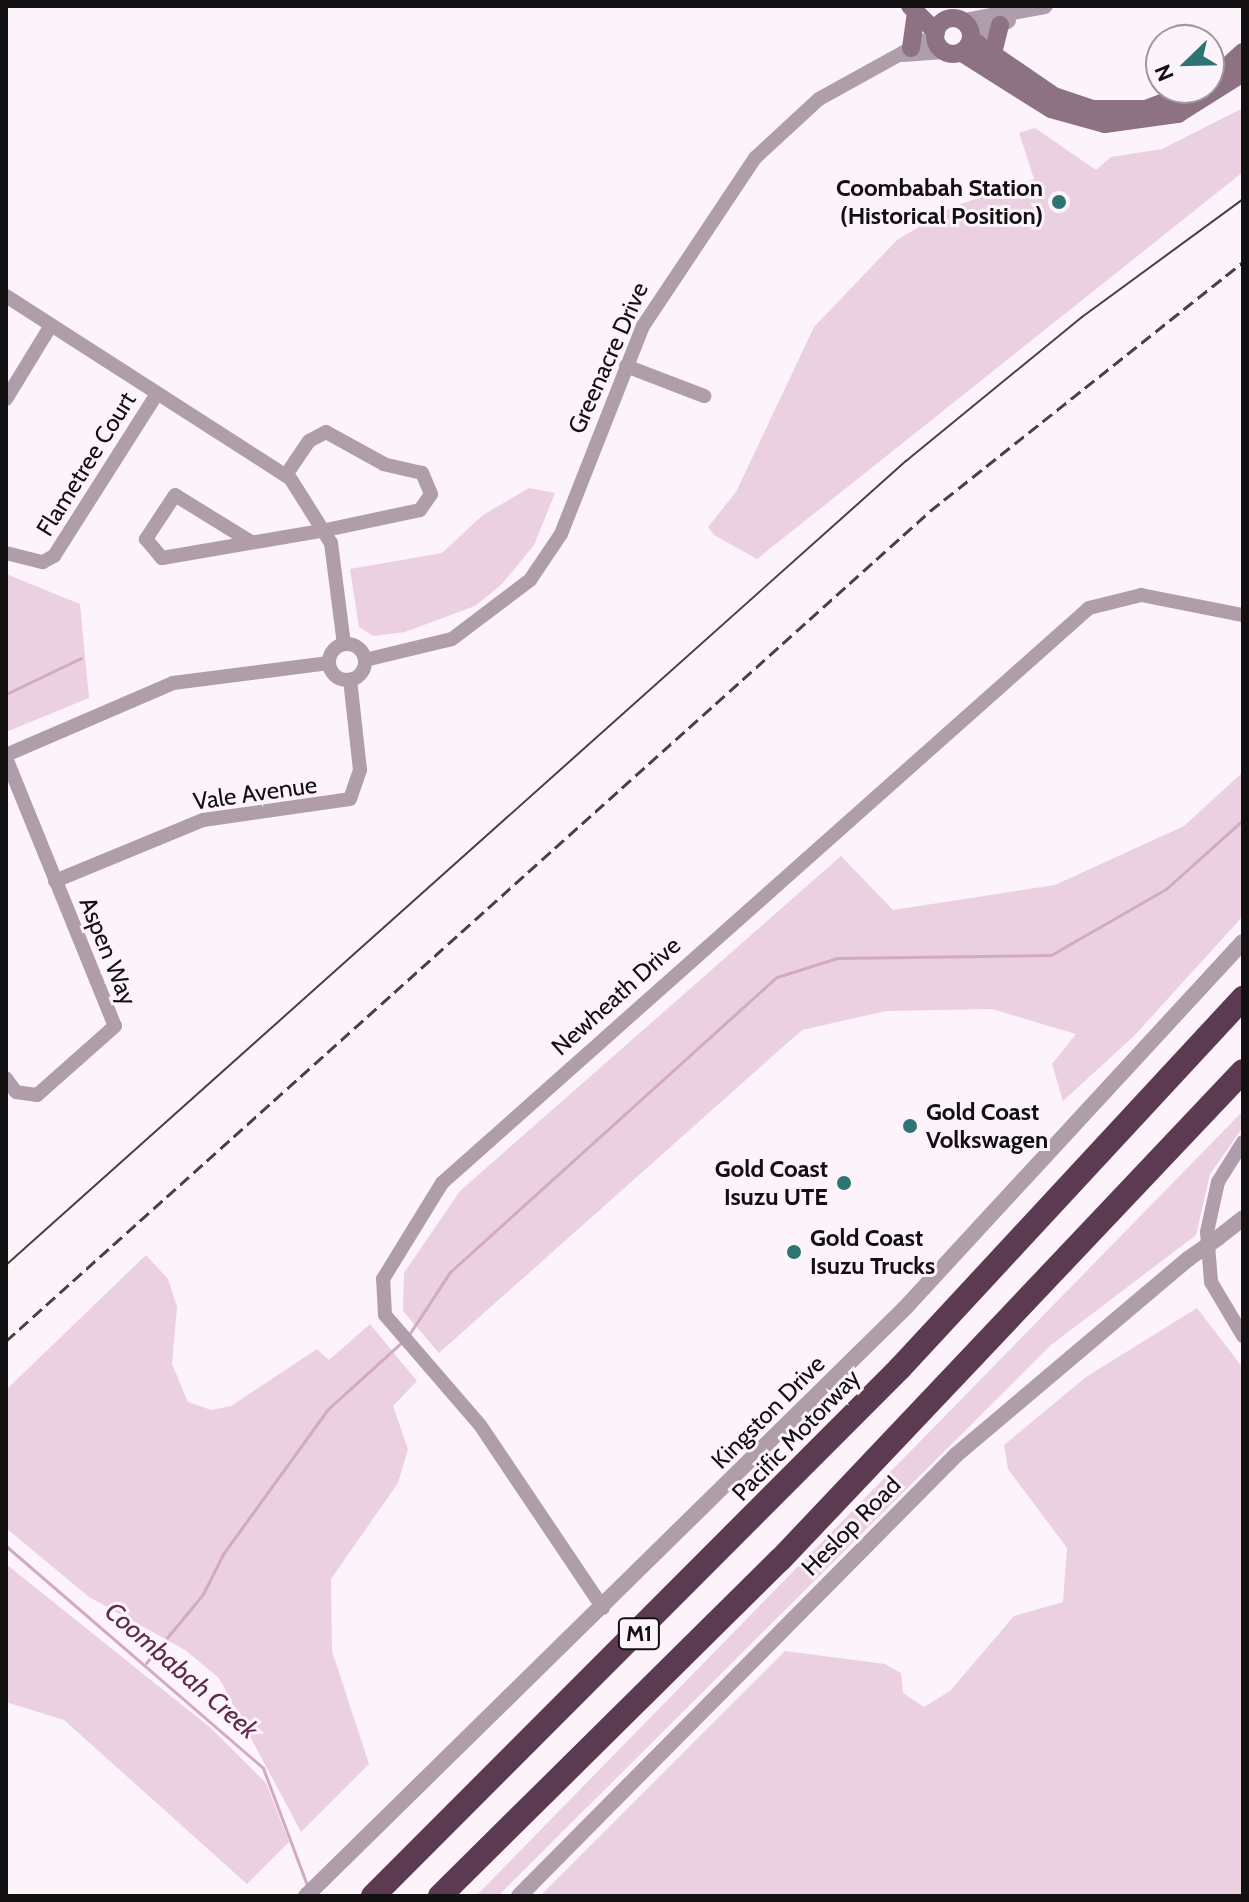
<!DOCTYPE html>
<html>
<head>
<meta charset="utf-8">
<style>
	body { margin:0 }
	#map { position:relative; width:1249px; height:1902px; overflow:hidden; background:#fdf3fa; font-family:Cabin,sans-serif }
	div>[style] { position:absolute }
	.green>* { inset:0; background:#ebd0e2 }
	.stream>* { height:3px; margin:-1.5px; padding:0 1.5px; transform-origin:1.5px; border-radius:1.5px; background:#d2aac5 }
	.minor>* { height:14px; margin:-7px; padding:0 7px; transform-origin:7px; border-radius:7px; background:#af9da9 }
	.minor>.ring { margin:-7px; padding:0; box-sizing:content-box; background:none; border:14px solid #af9da9; border-radius:50% }
	.tertiary>* { height:16px; margin:-8px; padding:0 8px; transform-origin:8px; border-radius:8px; background:#af9da9 }
	.secondary>* { height:18px; margin:-9px; padding:0 9px; transform-origin:9px; border-radius:9px; background:#8c7283 }
	.secondary>.ring { margin:-9px; padding:0; box-sizing:content-box; background:none; border:18px solid #8c7283; border-radius:50% }
	.motorway>* { height:24px; margin:-12px; padding:0 12px; transform-origin:12px; border-radius:12px; background:#5c3b52 }
	.tram>* { height:2px; margin:-1px; padding:0 1px; transform-origin:1px; border-radius:1px; background:#464144 }
	.rail>* { height:3px; margin-top:-1.5px; transform-origin:0; background:repeating-linear-gradient(90deg,#464144 0 12px,transparent 0 18px) }
	.tertiary-bridge>* { height:16px; margin:-8px; padding:0 8px; transform-origin:8px; border-radius:8px; background:#af9da9 }
	.dots>* { width:22px; height:22px; translate:-50% -50%; box-sizing:border-box; border:4px solid #fdf3fa; border-radius:50% }
	span { translate:-50% -50%; white-space:nowrap; text-align:center; line-height:1.15; -webkit-text-stroke:6px #fdf3fa; paint-order:stroke }
	.shield-label span { padding:2px 6px; background:#fdf3fa; border:2px solid; border-radius:6px; -webkit-text-stroke-width:0 }
	.shield-label { font-size:22px; color:#131012; font-weight:700 }
	.poi-label { font-size:24px; color:#131012; font-weight:700 }
	.right { translate:-100% -50%; text-align:right }
	.left { translate:0 -50%; text-align:left }
	.street-label { font-size:24px; color:#131012 }
	.water-label { font-size:26px; color:#5e2c50; font-style:italic }
	.frame { position:absolute; inset:0; border:8px solid #131012; pointer-events:none }
	.north { position:absolute; left:1145px; top:24px; width:80px; height:80px; box-sizing:border-box; background:#fdf3fa; border:2px solid #9f989d; border-radius:50%; rotate:247deg; font-size:22px; font-weight:700; line-height:32px; text-align:center; color:#131012 }
	.north::after { content:''; display:block; margin:auto; width:28px; height:36px; background:#2c7574; clip-path:polygon(50% 0,100% 100%,50% 72%,0 100%) }
</style>
</head>
<body>
<div id="map">
	<div class="green">
		<div style="clip-path:polygon(1243px 108px,1243px 172px,757px 559px,714px 535px,708px 527px,736px 492px,814px 327px,897px 240px,952px 207px,1034px 179px,1019px 133px,1035px 128px,1096px 170px,1111px 157px,1162px 149px)"></div>
		<div style="clip-path:polygon(529px 488px,555px 493px,534px 545px,502px 584px,475px 606px,405px 632px,373px 636px,359px 627px,350px 569px,442px 553px,483px 515px)"></div>
		<div style="clip-path:polygon(6px 574px,80px 604px,89px 698px,6px 732px)"></div>
		<div style="clip-path:polygon(1243px 772px,1243px 916px,1134px 1036px,1063px 1101px,1052px 1064px,1076px 1034px,992px 1009px,886px 1011px,802px 1030px,439px 1353px,403px 1311px,404px 1273px,460px 1191px,841px 856px,893px 910px,1055px 885px,1184px 826px)"></div>
		<div style="clip-path:polygon(1243px 1111px,1243px 1127px,1210px 1174px,1196px 1235px,1051px 1345px,498px 1896px,476px 1896px)"></div>
		<div style="clip-path:polygon(146px 1255px,168px 1279px,177px 1307px,172px 1364px,188px 1402px,211px 1410px,231px 1406px,317px 1349px,329px 1360px,370px 1324px,417px 1381px,393px 1406px,408px 1449px,398px 1483px,331px 1579px,332px 1651px,369px 1764px,301px 1832px,219px 1678px,185px 1650px,89px 1597px,6px 1528px,6px 1390px)"></div>
		<div style="clip-path:polygon(1197px 1308px,1243px 1368px,1243px 1896px,540px 1896px,785px 1651px,885px 1664px,901px 1673px,903px 1693px,924px 1707px,950px 1691px,1014px 1616px,1063px 1602px,1067px 1548px,1008px 1469px,1004px 1445px,1086px 1377px)"></div>
		<div style="clip-path:polygon(6px 1564px,212px 1729px,266px 1783px,289px 1842px,247px 1884px,64px 1720px,6px 1702px)"></div>
	</div>
	<div class="stream">
		<div style="left:6px;top:694px;width:83px;rotate:-25.6deg"></div>
		<div style="left:408px;top:1336px;width:77px;rotate:-56.7deg"></div>
		<div style="left:450px;top:1272px;width:440px;rotate:-42.1deg"></div>
		<div style="left:777px;top:977px;width:63px;rotate:-17.6deg"></div>
		<div style="left:837px;top:958px;width:214px;rotate:-0.8deg"></div>
		<div style="left:1051px;top:955px;width:133px;rotate:-29.9deg"></div>
		<div style="left:1166px;top:889px;width:103px;rotate:-41.9deg"></div>
		<div style="left:6px;top:1546px;width:340px;rotate:40.8deg"></div>
		<div style="left:263px;top:1768px;width:125px;rotate:69.4deg"></div>
		<div style="left:146px;top:1663px;width:89px;rotate:-50.4deg"></div>
		<div style="left:203px;top:1594px;width:45px;rotate:-63.4deg"></div>
		<div style="left:223px;top:1554px;width:179px;rotate:-54.1deg"></div>
		<div style="left:328px;top:1409px;width:100px;rotate:-42.2deg"></div>
	</div>
	<div class="minor">
		<div style="left:903px;top:55px;width:41px;rotate:-4.2deg"></div>
		<div style="left:6px;top:296px;width:337px;rotate:32.7deg"></div>
		<div style="left:290px;top:478px;width:77px;rotate:57.8deg"></div>
		<div style="left:331px;top:543px;width:102px;rotate:82.7deg"></div>
		<div style="left:626px;top:366px;width:84px;rotate:21deg"></div>
		<div style="left:6px;top:399px;width:84px;rotate:-58.6deg"></div>
		<div style="left:251px;top:542px;width:89px;rotate:-148.3deg"></div>
		<div style="left:175px;top:495px;width:53px;rotate:123.4deg"></div>
		<div style="left:146px;top:539px;width:25px;rotate:50deg"></div>
		<div style="left:162px;top:558px;width:166px;rotate:-9.7deg"></div>
		<div style="left:326px;top:530px;width:96px;rotate:-12deg"></div>
		<div style="left:420px;top:510px;width:19px;rotate:-55deg"></div>
		<div style="left:431px;top:494px;width:23px;rotate:-113deg"></div>
		<div style="left:422px;top:473px;width:39px;rotate:-167deg"></div>
		<div style="left:384px;top:464px;width:66px;rotate:-151.1deg"></div>
		<div style="left:326px;top:432px;width:19px;rotate:152deg"></div>
		<div style="left:309px;top:441px;width:41px;rotate:124.1deg"></div>
		<div style="left:6px;top:553px;width:38px;rotate:14deg"></div>
		<div style="left:43px;top:562px;width:13px;rotate:-29deg"></div>
		<div style="left:54px;top:556px;width:192px;rotate:-57.6deg"></div>
		<div class="ring" style="left:329px;top:644px;width:22px;height:22px"></div>
		<div style="left:365px;top:660px;width:89px;rotate:-13.6deg"></div>
		<div style="left:452px;top:639px;width:98px;rotate:-37.1deg"></div>
		<div style="left:530px;top:580px;width:55px;rotate:-56deg"></div>
		<div style="left:561px;top:534px;width:224px;rotate:-68.5deg"></div>
		<div style="left:643px;top:326px;width:202px;rotate:-56.3deg"></div>
		<div style="left:755px;top:158px;width:87px;rotate:-42.7deg"></div>
		<div style="left:819px;top:99px;width:132px;rotate:-28.9deg"></div>
		<div style="left:6px;top:755px;width:182px;rotate:-23.3deg"></div>
		<div style="left:173px;top:683px;width:157px;rotate:-7.3deg"></div>
		<div style="left:6px;top:758px;width:289px;rotate:67.9deg"></div>
		<div style="left:115px;top:1026px;width:104px;rotate:138.5deg"></div>
		<div style="left:37px;top:1095px;width:21px;rotate:-172deg"></div>
		<div style="left:16px;top:1092px;width:17px;rotate:-126deg"></div>
		<div style="left:55px;top:881px;width:160px;rotate:-22.4deg"></div>
		<div style="left:203px;top:820px;width:148px;rotate:-8.1deg"></div>
		<div style="left:350px;top:799px;width:31px;rotate:-71deg"></div>
		<div style="left:360px;top:770px;width:91px;rotate:-96.3deg"></div>
		<div style="left:1243px;top:1142px;width:47px;rotate:122deg"></div>
		<div style="left:1218px;top:1182px;width:51px;rotate:102.4deg"></div>
		<div style="left:1207px;top:1232px;width:50px;rotate:85.4deg"></div>
		<div style="left:1211px;top:1282px;width:63px;rotate:59.3deg"></div>
		<div style="left:603px;top:1608px;width:220px;rotate:-123.9deg"></div>
		<div style="left:480px;top:1425px;width:145px;rotate:-130.8deg"></div>
		<div style="left:385px;top:1315px;width:36px;rotate:-93deg"></div>
		<div style="left:383px;top:1279px;width:113px;rotate:-58.4deg"></div>
		<div style="left:442px;top:1183px;width:866px;rotate:-41.63deg"></div>
		<div style="left:1089px;top:608px;width:54px;rotate:-14deg"></div>
		<div style="left:1141px;top:595px;width:104px;rotate:11.1deg"></div>
	</div>
	<div class="tertiary">
		<div style="left:964px;top:21px;width:82px;rotate:-10.5deg"></div>
		<div style="left:972px;top:36px;width:39px;rotate:-23deg"></div>
		<div style="left:1219px;top:1237px;width:31px;rotate:-38deg"></div>
		<div style="left:306px;top:1896px;width:839px;rotate:-44.47deg"></div>
		<div style="left:905px;top:1308px;width:498px;rotate:-47.3deg"></div>
		<div style="left:519px;top:1896px;width:621px;rotate:-45.26deg"></div>
		<div style="left:956px;top:1455px;width:304px;rotate:-40.2deg"></div>
	</div>
	<div class="secondary">
		<div style="left:910px;top:6px;width:37px;rotate:45deg"></div>
		<div class="ring" style="left:935px;top:18px;width:18px;height:18px"></div>
		<div style="left:971px;top:39px;width:101px;rotate:34.5deg"></div>
		<div style="left:1054px;top:96px;width:41px;rotate:18.4deg"></div>
		<div style="left:1093px;top:109px;width:53px"></div>
		<div style="left:1146px;top:109px;width:59px;rotate:-20.9deg"></div>
		<div style="left:911px;top:48px;width:35px;rotate:-82deg"></div>
		<div style="left:962px;top:53px;width:105px;rotate:32.2deg"></div>
		<div style="left:1051px;top:109px;width:56px;rotate:15.5deg"></div>
		<div style="left:1105px;top:124px;width:74px;rotate:-7.8deg"></div>
		<div style="left:1178px;top:114px;width:77px;rotate:-32.2deg"></div>
		<div style="left:992px;top:57px;width:33px;rotate:-76deg"></div>
		<div style="left:1209px;top:83px;width:46px;rotate:-42.4deg"></div>
	</div>
	<div class="motorway">
		<div style="left:373px;top:1896px;width:746px;rotate:-45.05deg"></div>
		<div style="left:900px;top:1368px;width:505px;rotate:-47.17deg"></div>
		<div style="left:440px;top:1896px;width:478px;rotate:-44.7deg"></div>
		<div style="left:780px;top:1560px;width:673px;rotate:-46.56deg"></div>
	</div>
	<div class="tram">
		<div style="left:6px;top:1265px;width:1207px;rotate:-41.78deg"></div>
		<div style="left:906px;top:461px;width:227px;rotate:-39.3deg"></div>
		<div style="left:1082px;top:317px;width:200px;rotate:-36.2deg"></div>
	</div>
	<div class="rail">
		<div style="left:6px;top:1341px;width:1242px;rotate:-41.93deg"></div>
		<div style="left:930px;top:511px;width:400px;rotate:-38.5deg"></div>
	</div>
	<div class="tertiary-bridge">
		<div style="left:1188px;top:1259px;width:38px;rotate:-35deg"></div>
	</div>
	<div class="dots">
		<div style="left:1059px;top:202px;background:#2c7574"></div>
		<div style="left:910px;top:1126px;background:#2c7574"></div>
		<div style="left:844px;top:1183px;background:#2c7574"></div>
		<div style="left:794px;top:1252px;background:#2c7574"></div>
	</div>
	<div class="shield-label">
		<span style="left:639px;top:1634px">M1</span>
	</div>
	<div class="poi-label">
		<span class="right" style="left:1043px;top:202px">Coombabah Station<br>(Historical Position)</span>
		<span class="left" style="left:926px;top:1126px">Gold Coast<br>Volkswagen</span>
		<span class="right" style="left:828px;top:1183px">Gold Coast<br>Isuzu UTE</span>
		<span class="left" style="left:810px;top:1252px">Gold Coast<br>Isuzu Trucks</span>
	</div>
	<div class="street-label">
		<span style="left:608px;top:358px;rotate:-66deg">Greenacre Drive</span>
		<span style="left:86px;top:464px;rotate:-58deg">Flametree Court</span>
		<span style="left:255px;top:793px;rotate:-8deg">Vale Avenue</span>
		<span style="left:108px;top:951px;rotate:68deg">Aspen Way</span>
		<span style="left:616px;top:996px;rotate:-42deg">Newheath Drive</span>
		<span style="left:768px;top:1412px;rotate:-45deg">Kingston Drive</span>
		<span style="left:796px;top:1435px;rotate:-46deg">Pacific Motorway</span>
		<span style="left:851px;top:1526px;rotate:-45deg">Heslop Road</span>
	</div>
	<div class="water-label">
		<span style="left:181px;top:1671px;rotate:41deg">Coombabah Creek</span>
	</div>
	<div class="frame"></div>
	<div class="north">N</div>
</div>
</body>
</html>
